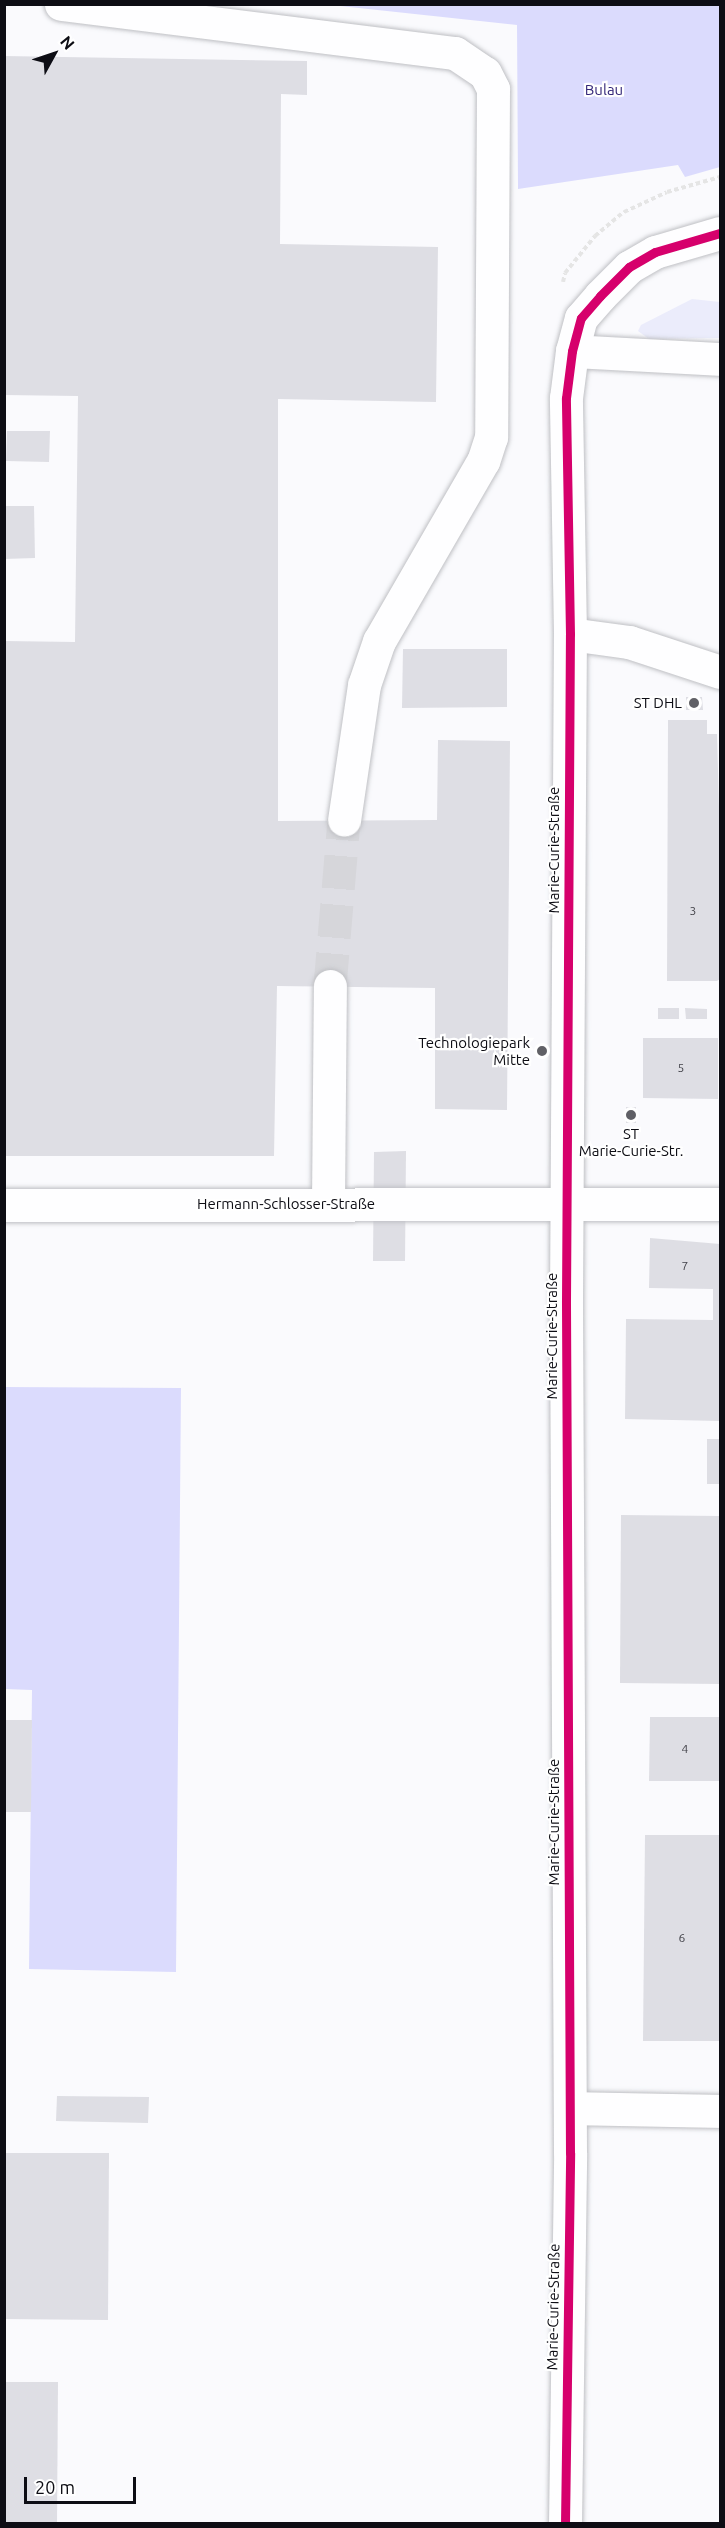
<!DOCTYPE html>
<html>
<head>
<meta charset="utf-8">
<style>
	body { margin:0 }
	#map { position:relative; width:725px; height:2528px; overflow:hidden; background:#fafafd; font-family:Ubuntu,sans-serif }
	div>[style] { position:absolute }
	.green>* { inset:0; background:#ebecfb }
	.forest>* { inset:0; background:#dbdbfd }
	.building>* { inset:0; background:#dedee4 }
	.minor-tunnel>* { height:33px; margin-top:-16.5px; transform-origin:0; background:repeating-linear-gradient(90deg,#d6d6da 0 33px,transparent 0 49px) }
	.path>* { height:4px; margin-top:-2px; transform-origin:0; background:repeating-linear-gradient(90deg,#e5e5e5 0 4.5px,transparent 0 7.5px) }
	.roads { filter:drop-shadow(0 0 2px #bfc0c4) drop-shadow(0 0 2px #bfc0c4) }
	.minor>* { height:33px; margin:-16.5px; padding:0 16.5px; transform-origin:16.5px; border-radius:16.5px; background:#fefeff }
	.cycleway>* { height:9px; margin:-4.5px; padding:0 4.5px; transform-origin:4.5px; border-radius:4.5px; background:#d6006c }
	.dots>* { width:16px; height:16px; translate:-50% -50%; box-sizing:border-box; border:3px solid #fff; border-radius:50% }
	span { translate:-50% -50%; white-space:nowrap; text-align:center; line-height:1.15; -webkit-text-stroke:4.5px #fff; paint-order:stroke }
	.number-label { font-size:12px; color:#414148 }
	.number-label span { -webkit-text-stroke-width:0 }
	.park-label { font-size:15px; color:#332678 }
	.poi-label { font-size:15px; color:#0d0d14 }
	.right { translate:-100% -50%; text-align:right }
	.street-label { font-size:15px; color:#0d0d14 }
	.frame { position:absolute; inset:0; border:6px solid #0d0d14; pointer-events:none }
	.north { position:absolute; left:24px; top:24px; width:60px; height:60px; -webkit-text-stroke:4px #fff; paint-order:stroke; rotate:50deg; font-size:16px; font-weight:700; line-height:24px; text-align:center; color:#0d0d14 }
	.north::after { content:''; display:block; margin:auto; width:21px; height:27px; background:#0d0d14; clip-path:polygon(50% 0,100% 100%,50% 72%,0 100%) }
	.scale { position:absolute; left:24px; top:2477px; width:112px; height:27px; box-sizing:border-box; border:3px solid #0d0d14; border-top:0; padding-left:8px; font-size:18px; line-height:21px; white-space:nowrap; color:#0d0d14; -webkit-text-stroke:4px #fff; paint-order:stroke }
</style>
</head>
<body>
<div id="map">
	<div class="green">
		<div style="clip-path:polygon(692px 299px,720px 302px,720px 338px,649px 339px,638px 331px,641px 325px)"></div>
	</div>
	<div class="forest">
		<div style="clip-path:polygon(331px 5px,720px 5px,720px 167px,685px 177px,678px 165px,518px 189px,517px 25px)"></div>
		<div style="clip-path:polygon(5px 1387px,181px 1388px,176px 1972px,29px 1969px,32px 1690px,5px 1689px)"></div>
	</div>
	<div class="building">
		<div style="clip-path:polygon(4px 56px,307px 61px,307px 95px,281px 94px,280px 244px,438px 247px,436px 402px,278px 399px,278px 821px,437px 820px,438px 740px,510px 741px,507px 1110px,435px 1109px,435px 988px,277px 986px,274px 1156px,4px 1156px,4px 641px,75px 642px,78px 396px,4px 395px)"></div>
		<div style="clip-path:polygon(7px 431px,50px 431px,49px 462px,6px 461px)"></div>
		<div style="clip-path:polygon(4px 506px,34px 506px,35px 558px,4px 559px)"></div>
		<div style="clip-path:polygon(403px 649px,507px 649px,507px 707px,402px 708px)"></div>
		<div style="clip-path:polygon(686px 697px,702px 697px,703px 710px,686px 710px)"></div>
		<div style="clip-path:polygon(668px 720px,707px 720px,707px 734px,717px 734px,720px 843px,720px 979px,717px 981px,667px 981px)"></div>
		<div style="clip-path:polygon(658px 1008px,679px 1008px,679px 1019px,658px 1019px)"></div>
		<div style="clip-path:polygon(685px 1008px,707px 1009px,707px 1019px,686px 1019px)"></div>
		<div style="clip-path:polygon(643px 1038px,718px 1038px,718px 1099px,643px 1098px)"></div>
		<div style="clip-path:polygon(626px 1107px,636px 1107px,636px 1123px,626px 1123px)"></div>
		<div style="clip-path:polygon(406px 1151px,405px 1261px,373px 1261px,374px 1152px)"></div>
		<div style="clip-path:polygon(650px 1238px,720px 1244px,720px 1421px,625px 1419px,626px 1319px,713px 1320px,713px 1289px,649px 1288px)"></div>
		<div style="clip-path:polygon(707px 1439px,720px 1439px,720px 1484px,707px 1484px)"></div>
		<div style="clip-path:polygon(621px 1515px,720px 1516px,720px 1684px,620px 1683px)"></div>
		<div style="clip-path:polygon(650px 1717px,720px 1717px,720px 1781px,649px 1781px)"></div>
		<div style="clip-path:polygon(4px 1720px,32px 1720px,31px 1812px,4px 1812px)"></div>
		<div style="clip-path:polygon(645px 1835px,720px 1835px,720px 2041px,643px 2041px)"></div>
		<div style="clip-path:polygon(57px 2096px,149px 2097px,148px 2123px,56px 2121px)"></div>
		<div style="clip-path:polygon(4px 2153px,109px 2153px,108px 2320px,4px 2319px)"></div>
		<div style="clip-path:polygon(4px 2382px,58px 2382px,57px 2524px,4px 2524px)"></div>
	</div>
	<div class="minor-tunnel">
		<div style="left:330px;top:986px;width:167px;rotate:-85.2deg"></div>
	</div>
	<div class="path">
		<div style="left:563px;top:282px;width:9px;rotate:-77deg"></div>
		<div style="left:565px;top:273px;width:48px;rotate:-51deg"></div>
		<div style="left:595px;top:236px;width:38px;rotate:-40deg"></div>
		<div style="left:624px;top:212px;width:47px;rotate:-24.9deg"></div>
		<div style="left:667px;top:192px;width:55px;rotate:-15.8deg"></div>
	</div>
	<div class="roads">
		<div class="minor">
			<div style="left:61px;top:4px;width:397px;rotate:7.1deg"></div>
			<div style="left:455px;top:53px;width:36px;rotate:34deg"></div>
			<div style="left:485px;top:73px;width:18px;rotate:63deg"></div>
			<div style="left:493px;top:89px;width:348px;rotate:90.3deg"></div>
			<div style="left:491px;top:437px;width:25px;rotate:108deg"></div>
			<div style="left:483px;top:461px;width:208px;rotate:120deg"></div>
			<div style="left:379px;top:641px;width:46px;rotate:108.8deg"></div>
			<div style="left:364px;top:685px;width:136px;rotate:98.4deg"></div>
			<div style="left:572px;top:351px;width:148px;rotate:3.1deg"></div>
			<div style="left:570px;top:634px;width:60px;rotate:7.7deg"></div>
			<div style="left:629px;top:642px;width:96px;rotate:18.2deg"></div>
			<div style="left:328px;top:1204px;width:218px;rotate:-89.5deg"></div>
			<div style="left:4px;top:1205px;width:716px;rotate:-0.08deg"></div>
			<div style="left:570px;top:2108px;width:150px;rotate:1.1deg"></div>
			<div style="left:565px;top:2524px;width:371px;rotate:-89.2deg"></div>
			<div style="left:570px;top:2153px;width:853px;rotate:-90.27deg"></div>
			<div style="left:566px;top:1300px;width:666px;rotate:-89.66deg"></div>
			<div style="left:570px;top:634px;width:236px;rotate:-91deg"></div>
			<div style="left:566px;top:398px;width:47px;rotate:-82.7deg"></div>
			<div style="left:572px;top:351px;width:34px;rotate:-75deg"></div>
			<div style="left:581px;top:318px;width:29px;rotate:-49deg"></div>
			<div style="left:600px;top:296px;width:41px;rotate:-45deg"></div>
			<div style="left:629px;top:267px;width:30px;rotate:-30deg"></div>
			<div style="left:655px;top:252px;width:68px;rotate:-16.3deg"></div>
		</div>
	</div>
	<div class="cycleway">
		<div style="left:565px;top:2524px;width:371px;rotate:-89.2deg"></div>
		<div style="left:570px;top:2153px;width:853px;rotate:-90.27deg"></div>
		<div style="left:566px;top:1300px;width:666px;rotate:-89.66deg"></div>
		<div style="left:570px;top:634px;width:236px;rotate:-91deg"></div>
		<div style="left:566px;top:398px;width:47px;rotate:-82.7deg"></div>
		<div style="left:572px;top:351px;width:34px;rotate:-75deg"></div>
		<div style="left:581px;top:318px;width:29px;rotate:-49deg"></div>
		<div style="left:600px;top:296px;width:41px;rotate:-45deg"></div>
		<div style="left:629px;top:267px;width:30px;rotate:-30deg"></div>
		<div style="left:655px;top:252px;width:68px;rotate:-16.3deg"></div>
	</div>
	<div class="dots">
		<div style="left:694px;top:703px;background:#606066"></div>
		<div style="left:542px;top:1051px;background:#606066"></div>
		<div style="left:631px;top:1115px;background:#606066"></div>
	</div>
	<div class="number-label">
		<span style="left:693px;top:911px">3</span>
		<span style="left:681px;top:1068px">5</span>
		<span style="left:685px;top:1266px">7</span>
		<span style="left:685px;top:1749px">4</span>
		<span style="left:682px;top:1938px">6</span>
	</div>
	<div class="park-label">
		<span style="left:604px;top:90px">Bulau</span>
	</div>
	<div class="poi-label">
		<span class="right" style="left:682px;top:703px">ST DHL</span>
		<span class="right" style="left:530px;top:1051px">Technologiepark<br>Mitte</span>
		<span style="left:631px;top:1142px">ST<br>Marie-Curie-Str.</span>
	</div>
	<div class="street-label">
		<span style="left:554px;top:850px;rotate:-90deg">Marie-Curie-Straße</span>
		<span style="left:286px;top:1204px">Hermann-Schlosser-Straße</span>
		<span style="left:552px;top:1336px;rotate:-90deg">Marie-Curie-Straße</span>
		<span style="left:554px;top:1822px;rotate:-90deg">Marie-Curie-Straße</span>
		<span style="left:553px;top:2307px;rotate:-89deg">Marie-Curie-Straße</span>
	</div>
	<div class="frame"></div>
	<div class="north">N</div>
	<div class="scale">20 m</div>
</div>
</body>
</html>
